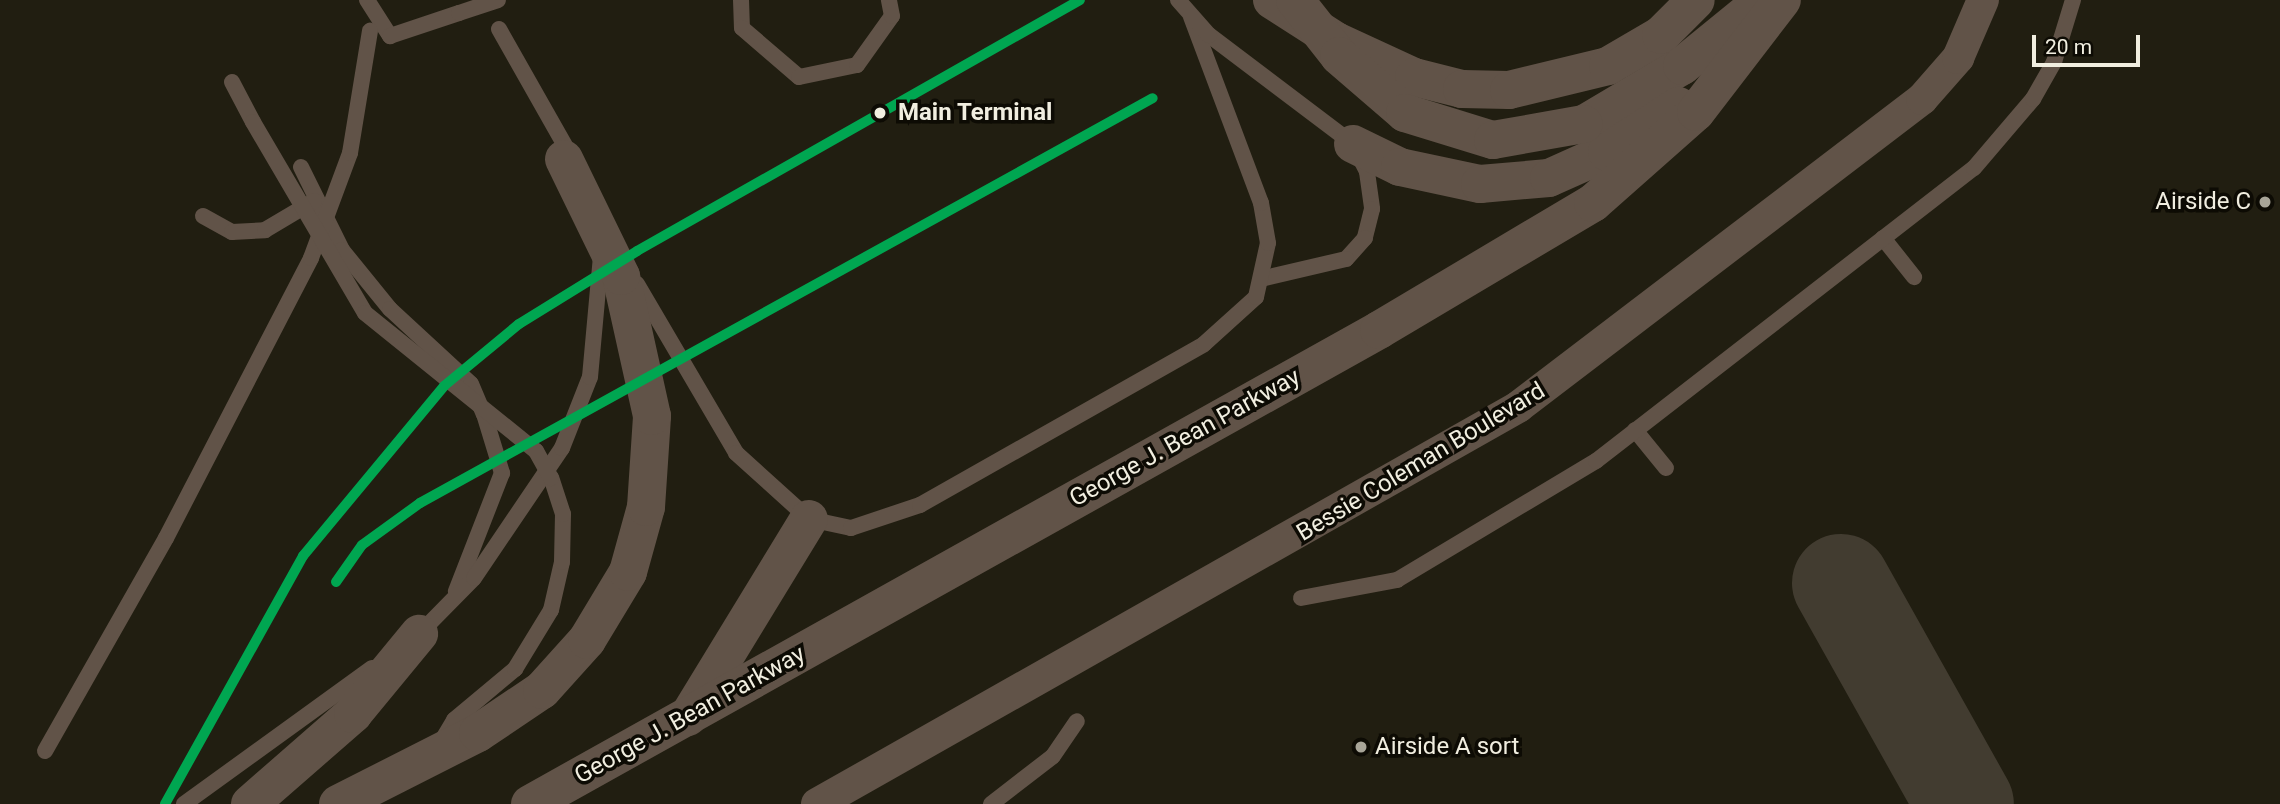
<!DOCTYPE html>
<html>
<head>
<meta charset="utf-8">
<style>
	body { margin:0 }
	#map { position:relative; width:2280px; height:804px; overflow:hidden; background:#211e11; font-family:Roboto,sans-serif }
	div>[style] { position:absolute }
	.taxiway>* { height:98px; margin:-49px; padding:0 49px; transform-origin:49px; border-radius:49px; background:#423c30 }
	.service>* { height:16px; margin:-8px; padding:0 8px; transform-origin:8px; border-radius:8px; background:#615348 }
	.minor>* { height:32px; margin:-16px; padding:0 16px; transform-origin:16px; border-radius:16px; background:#615348 }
	.tertiary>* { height:38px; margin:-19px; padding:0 19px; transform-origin:19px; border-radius:19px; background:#615348 }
	.service-bridge>* { height:16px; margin:-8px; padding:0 8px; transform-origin:8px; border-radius:8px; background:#615348 }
	.tertiary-bridge>* { height:38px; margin:-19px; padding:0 19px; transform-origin:19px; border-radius:19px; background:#615348 }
	.tram-1>* { height:10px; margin:-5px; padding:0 5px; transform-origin:5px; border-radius:5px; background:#00a651 }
	.dots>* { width:19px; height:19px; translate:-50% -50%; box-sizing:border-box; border:4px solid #0d0b04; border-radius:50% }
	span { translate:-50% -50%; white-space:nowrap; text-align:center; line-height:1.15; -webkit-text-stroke:7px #0d0b04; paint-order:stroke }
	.stop-label { font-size:24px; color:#f1eee0; font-weight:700 }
	.left { translate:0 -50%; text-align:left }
	.poi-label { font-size:24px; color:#f1eee0 }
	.right { translate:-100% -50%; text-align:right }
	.street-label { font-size:24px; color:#f1eee0 }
	.scale { position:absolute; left:2032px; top:35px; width:108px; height:32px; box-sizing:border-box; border:4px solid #f1eee0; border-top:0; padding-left:9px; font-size:21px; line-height:24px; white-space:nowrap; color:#f1eee0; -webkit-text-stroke:5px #0d0b04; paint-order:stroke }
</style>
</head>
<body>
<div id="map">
	<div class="taxiway">
		<div style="left:1841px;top:583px;width:253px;rotate:60.7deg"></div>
	</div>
	<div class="service">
		<div style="left:367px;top:0;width:43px;rotate:57.4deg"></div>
		<div style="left:390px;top:36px;width:73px;rotate:-18.4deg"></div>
		<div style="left:741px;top:0;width:28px;rotate:88deg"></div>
		<div style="left:742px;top:28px;width:75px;rotate:40.7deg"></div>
		<div style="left:799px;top:77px;width:59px;rotate:-11.7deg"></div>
		<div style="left:857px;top:65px;width:60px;rotate:-54.5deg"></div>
		<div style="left:892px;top:16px;width:16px;rotate:-101deg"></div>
		<div style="left:499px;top:29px;width:148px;rotate:60.5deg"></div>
		<div style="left:1209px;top:35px;width:181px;rotate:37.1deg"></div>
		<div style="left:1353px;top:144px;width:31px;rotate:63deg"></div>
		<div style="left:1367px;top:172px;width:37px;rotate:82deg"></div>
		<div style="left:1372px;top:209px;width:30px;rotate:104deg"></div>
		<div style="left:1365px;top:238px;width:28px;rotate:132deg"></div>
		<div style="left:1346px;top:259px;width:83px;rotate:166.8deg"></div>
		<div style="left:232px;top:82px;width:45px;rotate:62.3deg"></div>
		<div style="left:301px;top:167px;width:93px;rotate:63.7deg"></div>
		<div style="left:342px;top:250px;width:76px;rotate:50.9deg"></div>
		<div style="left:390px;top:309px;width:110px;rotate:42.8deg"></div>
		<div style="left:471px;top:384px;width:33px;rotate:67deg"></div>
		<div style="left:484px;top:414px;width:62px;rotate:73deg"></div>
		<div style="left:502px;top:473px;width:127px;rotate:111.3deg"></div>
		<div style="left:203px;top:216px;width:33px;rotate:29deg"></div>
		<div style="left:232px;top:232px;width:33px;rotate:-3deg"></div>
		<div style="left:265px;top:230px;width:57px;rotate:-30.6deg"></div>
		<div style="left:1883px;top:238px;width:50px;rotate:51.5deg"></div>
		<div style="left:637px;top:284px;width:196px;rotate:59.6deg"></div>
		<div style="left:736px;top:453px;width:98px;rotate:42.1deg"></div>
		<div style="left:809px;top:519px;width:43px;rotate:12.1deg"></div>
		<div style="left:851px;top:528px;width:73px;rotate:-18.4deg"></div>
		<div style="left:920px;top:505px;width:326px;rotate:-29.5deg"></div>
		<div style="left:1204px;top:344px;width:70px;rotate:-42.1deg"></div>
		<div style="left:1256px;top:297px;width:55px;rotate:-77.5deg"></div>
		<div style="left:1268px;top:243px;width:41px;rotate:-99.9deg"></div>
		<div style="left:1261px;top:203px;width:199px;rotate:-110.6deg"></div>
		<div style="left:1635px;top:430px;width:49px;rotate:50.8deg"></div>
		<div style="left:1301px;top:598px;width:98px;rotate:-10.6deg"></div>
		<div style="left:1397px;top:580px;width:232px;rotate:-30.9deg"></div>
		<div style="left:1596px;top:461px;width:478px;rotate:-37.8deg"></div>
		<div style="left:1974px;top:168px;width:91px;rotate:-49.5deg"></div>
		<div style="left:2033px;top:99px;width:43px;rotate:-60.4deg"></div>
		<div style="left:2054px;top:62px;width:65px;rotate:-73deg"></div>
		<div style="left:419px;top:634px;width:78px;rotate:-45.5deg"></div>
		<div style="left:474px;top:578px;width:157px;rotate:-55.9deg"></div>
		<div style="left:562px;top:448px;width:76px;rotate:-68.5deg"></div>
		<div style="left:590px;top:377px;width:121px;rotate:-84.8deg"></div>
		<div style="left:441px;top:742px;width:26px;rotate:-59deg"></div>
		<div style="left:454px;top:720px;width:80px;rotate:-39.9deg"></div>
		<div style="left:515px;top:669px;width:69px;rotate:-58.6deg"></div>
		<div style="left:551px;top:610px;width:49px;rotate:-77.1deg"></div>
		<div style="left:562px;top:562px;width:48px;rotate:-88.8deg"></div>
		<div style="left:563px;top:514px;width:38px;rotate:-108deg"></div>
		<div style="left:45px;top:751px;width:245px;rotate:-60.4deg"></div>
		<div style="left:166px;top:538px;width:315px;rotate:-62.6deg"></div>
		<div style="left:311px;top:258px;width:112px;rotate:-69.6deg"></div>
		<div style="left:350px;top:153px;width:124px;rotate:-80.7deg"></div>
		<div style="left:184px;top:804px;width:232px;rotate:-35.9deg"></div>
		<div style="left:991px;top:804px;width:78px;rotate:-37.7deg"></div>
		<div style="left:1053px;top:756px;width:42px;rotate:-55.6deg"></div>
	</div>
	<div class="minor">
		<div style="left:817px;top:804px;width:806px;rotate:-29.52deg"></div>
		<div style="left:1518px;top:407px;width:508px;rotate:-37.32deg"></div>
		<div style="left:1922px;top:99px;width:55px;rotate:-48.7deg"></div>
		<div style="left:1958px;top:58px;width:63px;rotate:-66.7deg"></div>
	</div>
	<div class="tertiary">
		<div style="left:1272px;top:0;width:76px;rotate:32.6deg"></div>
		<div style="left:1336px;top:41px;width:86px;rotate:24.8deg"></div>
		<div style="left:1414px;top:77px;width:49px;rotate:14deg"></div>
		<div style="left:1462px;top:89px;width:47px;rotate:1.2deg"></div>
		<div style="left:1509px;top:90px;width:102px;rotate:-13.6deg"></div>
		<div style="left:1608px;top:66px;width:61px;rotate:-30.3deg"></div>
		<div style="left:1661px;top:35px;width:49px;rotate:-45deg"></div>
		<div style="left:1584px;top:124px;width:114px;rotate:-30.6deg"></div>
		<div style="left:1682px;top:66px;width:104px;rotate:-39.2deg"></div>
		<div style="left:1353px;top:144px;width:52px;rotate:26.1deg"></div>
		<div style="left:1400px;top:167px;width:82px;rotate:12deg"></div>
		<div style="left:1480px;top:184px;width:69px;rotate:-5deg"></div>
		<div style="left:1549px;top:178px;width:64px;rotate:-24.1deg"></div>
		<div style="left:1607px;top:152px;width:85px;rotate:-32.9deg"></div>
		<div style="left:688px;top:717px;width:232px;rotate:-58.6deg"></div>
		<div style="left:250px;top:804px;width:137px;rotate:-41.1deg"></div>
		<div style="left:353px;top:714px;width:104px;rotate:-50.5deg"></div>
		<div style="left:338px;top:804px;width:157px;rotate:-26.9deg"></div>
		<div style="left:478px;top:733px;width:77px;rotate:-33.9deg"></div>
		<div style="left:542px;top:690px;width:67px;rotate:-48deg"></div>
		<div style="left:587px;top:640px;width:79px;rotate:-58.9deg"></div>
		<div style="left:628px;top:572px;width:67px;rotate:-74.5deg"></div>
		<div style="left:646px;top:507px;width:91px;rotate:-86.2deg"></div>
		<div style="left:652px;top:416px;width:143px;rotate:-102.5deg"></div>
		<div style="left:621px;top:276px;width:130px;rotate:-116deg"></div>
		<div style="left:530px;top:804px;width:972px;rotate:-29.17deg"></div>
		<div style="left:1379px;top:330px;width:249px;rotate:-30.7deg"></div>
		<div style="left:1593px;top:203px;width:137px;rotate:-41.5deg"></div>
		<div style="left:1696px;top:112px;width:141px;rotate:-52.5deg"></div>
	</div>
	<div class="service-bridge">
		<div style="left:1178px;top:0;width:47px;rotate:48.5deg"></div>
		<div style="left:459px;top:13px;width:41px;rotate:-18.4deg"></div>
		<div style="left:253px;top:122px;width:221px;rotate:59.6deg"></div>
		<div style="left:365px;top:313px;width:220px;rotate:38.9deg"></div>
		<div style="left:536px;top:451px;width:31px;rotate:61deg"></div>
	</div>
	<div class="tertiary-bridge">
		<div style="left:1295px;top:0;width:71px;rotate:51.8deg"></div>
		<div style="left:1339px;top:56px;width:87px;rotate:40.8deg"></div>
		<div style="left:1405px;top:113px;width:92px;rotate:17.1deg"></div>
		<div style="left:1493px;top:140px;width:92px;rotate:-10deg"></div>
	</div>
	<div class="tram-1">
		<div style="left:336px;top:582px;width:45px;rotate:-54.9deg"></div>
		<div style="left:362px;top:545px;width:72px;rotate:-35.9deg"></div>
		<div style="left:420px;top:503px;width:837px;rotate:-28.92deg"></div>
		<div style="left:165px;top:804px;width:284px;rotate:-60.9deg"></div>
		<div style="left:303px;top:556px;width:221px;rotate:-50.3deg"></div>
		<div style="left:444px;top:386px;width:97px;rotate:-39.6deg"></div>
		<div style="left:519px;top:324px;width:139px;rotate:-31.7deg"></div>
		<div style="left:637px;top:251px;width:509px;rotate:-29.54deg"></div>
	</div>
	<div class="dots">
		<div style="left:880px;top:113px;background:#f1eee0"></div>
		<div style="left:2265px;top:202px;background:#a8a598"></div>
		<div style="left:1361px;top:747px;background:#a8a598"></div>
	</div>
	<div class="stop-label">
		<span class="left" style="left:898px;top:113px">Main Terminal</span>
	</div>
	<div class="poi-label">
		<span class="right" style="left:2251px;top:202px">Airside C</span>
		<span class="left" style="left:1375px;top:747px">Airside A sort</span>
	</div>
	<div class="street-label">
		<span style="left:1185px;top:438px;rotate:-29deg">George J. Bean Parkway</span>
		<span style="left:1421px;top:462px;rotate:-31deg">Bessie Coleman Boulevard</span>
		<span style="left:690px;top:715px;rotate:-29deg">George J. Bean Parkway</span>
	</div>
	<div class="scale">20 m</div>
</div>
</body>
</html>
